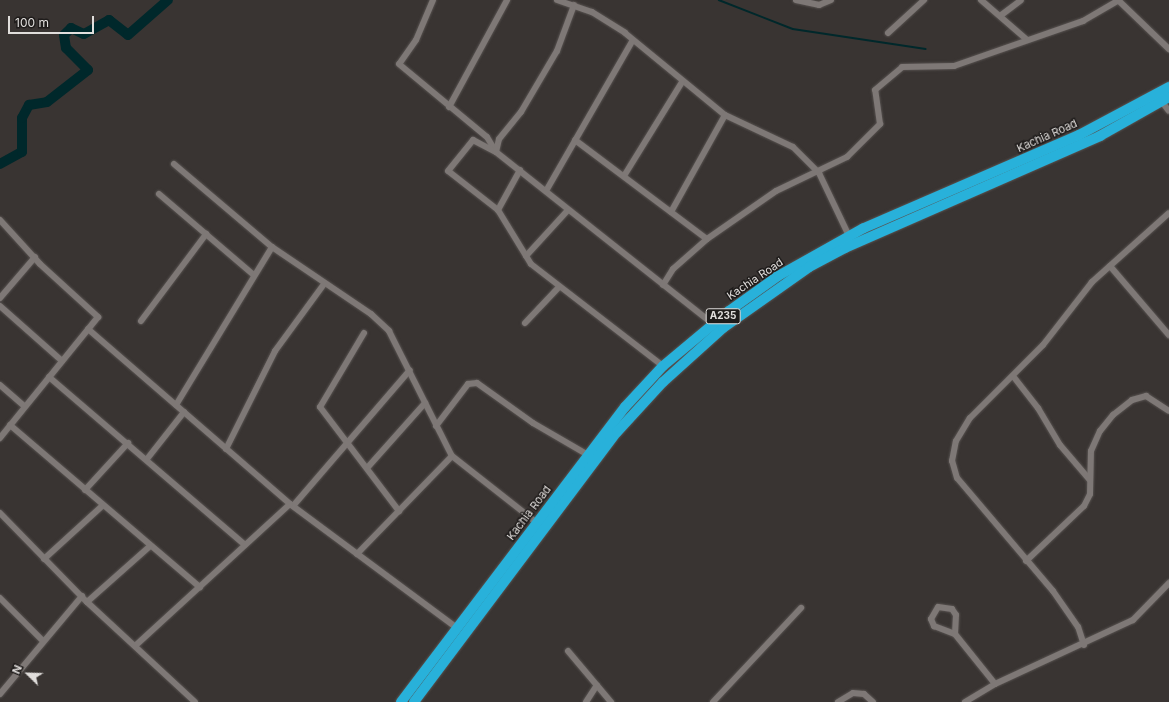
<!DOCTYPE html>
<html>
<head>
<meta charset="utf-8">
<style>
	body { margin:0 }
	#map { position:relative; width:1169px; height:702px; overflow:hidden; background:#393432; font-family:Inter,sans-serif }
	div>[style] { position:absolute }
	.stream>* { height:1.5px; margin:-0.75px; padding:0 0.75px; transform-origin:0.75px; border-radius:0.75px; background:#00282b }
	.river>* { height:10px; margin:-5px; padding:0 5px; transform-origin:5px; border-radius:5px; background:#00282b }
	.roads { filter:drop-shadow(0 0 1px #575250) drop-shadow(0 0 1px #575250) }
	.minor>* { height:6px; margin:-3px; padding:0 3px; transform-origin:3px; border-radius:3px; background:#7e7876 }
	.trunk>* { height:10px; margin:-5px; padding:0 5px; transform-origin:5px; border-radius:5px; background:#28b1da }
	span { translate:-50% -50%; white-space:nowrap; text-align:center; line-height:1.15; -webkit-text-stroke:3px #1f1c1b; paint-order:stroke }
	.shield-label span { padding:1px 3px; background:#1f1c1b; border:1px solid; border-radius:3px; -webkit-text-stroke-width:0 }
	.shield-label { font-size:10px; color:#e1dedc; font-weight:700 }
	.street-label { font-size:11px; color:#e1dedc }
	.north { position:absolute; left:8px; top:654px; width:40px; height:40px; -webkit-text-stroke:3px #1f1c1b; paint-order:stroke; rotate:293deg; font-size:11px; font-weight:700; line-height:16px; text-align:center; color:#e1dedc }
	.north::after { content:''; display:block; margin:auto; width:14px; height:18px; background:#e1dedc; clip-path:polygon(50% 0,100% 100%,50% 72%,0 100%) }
	.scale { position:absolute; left:8px; top:16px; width:86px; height:18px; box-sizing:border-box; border:2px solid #e1dedc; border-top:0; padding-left:5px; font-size:12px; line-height:14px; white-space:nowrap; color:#e1dedc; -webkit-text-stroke:3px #1f1c1b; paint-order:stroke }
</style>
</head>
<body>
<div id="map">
	<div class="stream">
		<div style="left:719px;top:0;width:79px;rotate:21.4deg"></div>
		<div style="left:793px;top:29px;width:134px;rotate:8.6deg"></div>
	</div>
	<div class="river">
		<div style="left:0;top:164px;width:25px;rotate:-29deg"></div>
		<div style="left:22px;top:152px;width:34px;rotate:-90deg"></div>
		<div style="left:22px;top:118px;width:15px;rotate:-62deg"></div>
		<div style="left:29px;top:105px;width:18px;rotate:-9deg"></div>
		<div style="left:47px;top:102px;width:52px;rotate:-38deg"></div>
		<div style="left:88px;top:70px;width:31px;rotate:-135deg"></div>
		<div style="left:66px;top:48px;width:13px;rotate:-99deg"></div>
		<div style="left:64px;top:35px;width:10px;rotate:-45deg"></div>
		<div style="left:71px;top:28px;width:14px;rotate:25deg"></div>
		<div style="left:84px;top:34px;width:29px;rotate:-29deg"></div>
		<div style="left:109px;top:20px;width:24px;rotate:38deg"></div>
		<div style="left:128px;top:35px;width:53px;rotate:-41.2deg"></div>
	</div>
	<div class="roads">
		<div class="minor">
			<div style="left:433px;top:0;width:43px;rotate:113deg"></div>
			<div style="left:416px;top:40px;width:29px;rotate:125deg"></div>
			<div style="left:399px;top:64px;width:114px;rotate:39.7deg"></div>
			<div style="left:487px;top:137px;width:17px;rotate:59deg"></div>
			<div style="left:496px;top:152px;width:277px;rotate:38.4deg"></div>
			<div style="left:557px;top:0;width:37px;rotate:19deg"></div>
			<div style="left:592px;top:12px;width:39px;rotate:32deg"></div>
			<div style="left:625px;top:33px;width:129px;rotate:39.4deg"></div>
			<div style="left:725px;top:115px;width:75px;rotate:25.2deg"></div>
			<div style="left:793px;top:147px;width:37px;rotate:45deg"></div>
			<div style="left:819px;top:173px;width:70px;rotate:64.5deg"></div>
			<div style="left:796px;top:0;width:24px;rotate:12deg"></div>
			<div style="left:819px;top:5px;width:13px;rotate:-23deg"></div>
			<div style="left:981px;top:0;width:60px;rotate:40.9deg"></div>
			<div style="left:1118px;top:0;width:71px;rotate:43.9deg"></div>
			<div style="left:1000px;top:16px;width:26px;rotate:-37deg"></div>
			<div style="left:888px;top:33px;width:49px;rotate:-42.5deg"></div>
			<div style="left:1162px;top:102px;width:11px;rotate:52deg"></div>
			<div style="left:449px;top:107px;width:122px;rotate:-61.5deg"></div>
			<div style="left:575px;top:140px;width:165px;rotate:36.9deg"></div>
			<div style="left:174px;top:164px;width:128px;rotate:40.3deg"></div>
			<div style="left:272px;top:247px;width:120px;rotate:34.1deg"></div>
			<div style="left:371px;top:314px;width:25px;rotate:43deg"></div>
			<div style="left:389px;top:331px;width:140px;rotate:63.3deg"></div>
			<div style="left:452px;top:456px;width:108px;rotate:38.2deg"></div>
			<div style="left:520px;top:170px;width:46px;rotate:118.8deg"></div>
			<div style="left:498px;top:210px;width:63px;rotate:58.6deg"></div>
			<div style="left:531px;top:264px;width:167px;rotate:37.7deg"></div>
			<div style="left:624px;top:176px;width:110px;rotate:-58.3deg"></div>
			<div style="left:546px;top:191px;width:174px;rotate:-60.1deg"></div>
			<div style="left:159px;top:194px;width:125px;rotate:40.5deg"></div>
			<div style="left:498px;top:210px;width:63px;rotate:-142deg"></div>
			<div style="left:448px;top:171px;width:40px;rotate:-51deg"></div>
			<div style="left:473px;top:140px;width:26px;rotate:28deg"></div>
			<div style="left:496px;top:152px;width:13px;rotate:-77deg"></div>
			<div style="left:499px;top:139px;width:35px;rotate:-51deg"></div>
			<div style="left:521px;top:112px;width:71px;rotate:-59.5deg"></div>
			<div style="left:557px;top:51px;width:49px;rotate:-69.7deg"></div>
			<div style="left:671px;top:212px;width:111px;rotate:-60.9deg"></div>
			<div style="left:0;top:220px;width:59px;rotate:47.7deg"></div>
			<div style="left:40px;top:264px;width:79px;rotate:42.4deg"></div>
			<div style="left:98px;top:317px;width:156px;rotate:129deg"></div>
			<div style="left:526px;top:256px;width:62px;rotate:-47.6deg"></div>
			<div style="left:1110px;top:266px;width:91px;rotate:49.5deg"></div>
			<div style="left:663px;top:285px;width:19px;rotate:-58deg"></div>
			<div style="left:673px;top:269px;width:45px;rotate:-41.4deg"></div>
			<div style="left:707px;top:239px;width:84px;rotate:-34.8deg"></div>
			<div style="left:776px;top:191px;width:79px;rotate:-25.6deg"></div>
			<div style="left:847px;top:157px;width:47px;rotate:-45deg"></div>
			<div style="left:880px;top:124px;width:34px;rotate:-98deg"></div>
			<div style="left:875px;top:90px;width:35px;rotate:-40deg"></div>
			<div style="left:902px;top:67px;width:52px;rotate:-1.1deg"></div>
			<div style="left:954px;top:66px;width:137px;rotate:-19.2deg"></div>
			<div style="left:1083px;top:21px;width:42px;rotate:-30.3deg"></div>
			<div style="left:0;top:298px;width:54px;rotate:-49.5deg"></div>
			<div style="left:0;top:306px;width:83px;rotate:41.6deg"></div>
			<div style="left:141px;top:321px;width:109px;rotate:-53.2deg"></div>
			<div style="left:525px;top:323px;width:50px;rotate:-46.6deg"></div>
			<div style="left:88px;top:329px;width:267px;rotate:40.9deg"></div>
			<div style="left:290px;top:504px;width:208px;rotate:36.6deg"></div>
			<div style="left:364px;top:333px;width:86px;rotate:120.7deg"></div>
			<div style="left:320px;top:407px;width:131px;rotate:52.8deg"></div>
			<div style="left:1013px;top:376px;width:41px;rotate:52deg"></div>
			<div style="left:1038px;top:408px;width:43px;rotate:59.3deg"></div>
			<div style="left:1060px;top:445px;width:45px;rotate:49.5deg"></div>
			<div style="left:49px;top:377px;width:258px;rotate:40.6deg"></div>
			<div style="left:0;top:385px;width:32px;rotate:41deg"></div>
			<div style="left:176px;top:405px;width:185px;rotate:-58.7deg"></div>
			<div style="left:10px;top:425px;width:250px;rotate:40.5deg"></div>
			<div style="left:436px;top:426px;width:53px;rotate:-52.7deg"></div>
			<div style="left:468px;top:384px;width:9px;rotate:-6deg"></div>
			<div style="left:477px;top:383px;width:69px;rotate:35.5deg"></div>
			<div style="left:533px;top:423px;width:64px;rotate:30.2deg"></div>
			<div style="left:226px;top:449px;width:110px;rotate:-63.4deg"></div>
			<div style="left:275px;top:351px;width:83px;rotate:-53.8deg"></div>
			<div style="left:147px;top:459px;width:60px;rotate:-51.8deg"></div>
			<div style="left:368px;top:467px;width:86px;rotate:-48.3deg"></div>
			<div style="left:85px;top:490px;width:64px;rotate:-47.5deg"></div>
			<div style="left:293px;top:506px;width:179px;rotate:-49.3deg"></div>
			<div style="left:0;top:513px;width:124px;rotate:45.7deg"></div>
			<div style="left:87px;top:602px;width:147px;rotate:42.8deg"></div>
			<div style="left:357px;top:554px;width:136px;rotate:-45.9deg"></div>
			<div style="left:44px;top:559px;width:79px;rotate:-42.4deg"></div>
			<div style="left:1026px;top:561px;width:80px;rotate:-43.5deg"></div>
			<div style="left:1084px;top:506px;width:13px;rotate:-63deg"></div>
			<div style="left:1090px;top:494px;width:43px;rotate:-88.7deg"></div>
			<div style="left:1091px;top:451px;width:22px;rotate:-66deg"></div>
			<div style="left:1100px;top:431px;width:21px;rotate:-51deg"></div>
			<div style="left:1113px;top:415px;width:24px;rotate:-38deg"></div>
			<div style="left:1132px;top:400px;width:15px;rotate:-16deg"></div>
			<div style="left:1146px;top:396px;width:27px;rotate:33deg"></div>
			<div style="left:0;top:598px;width:61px;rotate:45deg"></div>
			<div style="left:87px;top:602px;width:84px;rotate:-41.6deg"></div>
			<div style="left:955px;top:634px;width:19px;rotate:-87deg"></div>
			<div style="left:956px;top:615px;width:7px;rotate:-124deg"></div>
			<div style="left:952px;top:609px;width:14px;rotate:-172deg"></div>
			<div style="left:938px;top:607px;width:14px;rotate:120deg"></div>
			<div style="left:931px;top:619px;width:8px;rotate:67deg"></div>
			<div style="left:934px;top:626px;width:22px;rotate:21deg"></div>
			<div style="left:955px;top:634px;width:64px;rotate:51.3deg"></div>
			<div style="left:1084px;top:645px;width:19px;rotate:-108deg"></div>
			<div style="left:1078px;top:627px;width:44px;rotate:-124.8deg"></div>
			<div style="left:1053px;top:591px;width:148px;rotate:-130.3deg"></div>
			<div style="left:957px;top:478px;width:18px;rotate:-106deg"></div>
			<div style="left:952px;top:461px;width:20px;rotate:-79deg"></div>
			<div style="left:956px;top:441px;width:27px;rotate:-59deg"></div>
			<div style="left:970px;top:418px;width:103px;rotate:-45deg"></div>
			<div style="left:1043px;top:345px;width:80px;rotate:-52.1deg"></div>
			<div style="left:1092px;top:282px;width:103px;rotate:-41.9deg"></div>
			<div style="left:135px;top:646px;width:210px;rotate:-42.5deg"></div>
			<div style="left:568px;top:651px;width:67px;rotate:49.9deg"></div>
			<div style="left:0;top:694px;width:128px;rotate:-50.1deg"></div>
			<div style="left:586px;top:702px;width:20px;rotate:-57deg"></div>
			<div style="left:713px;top:702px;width:129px;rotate:-46.9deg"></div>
			<div style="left:838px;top:702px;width:17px;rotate:-31deg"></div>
			<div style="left:853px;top:693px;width:11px;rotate:5deg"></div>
			<div style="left:864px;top:694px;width:12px;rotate:42deg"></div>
			<div style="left:965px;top:702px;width:35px;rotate:-31deg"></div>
			<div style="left:995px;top:684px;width:152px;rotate:-24.9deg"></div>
			<div style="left:1133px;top:620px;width:52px;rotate:-45.8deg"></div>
		</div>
		<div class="trunk">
			<div style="left:401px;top:702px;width:370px;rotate:-52.8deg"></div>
			<div style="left:625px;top:407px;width:56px;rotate:-47.2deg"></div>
			<div style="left:663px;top:366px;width:86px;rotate:-39.8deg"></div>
			<div style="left:729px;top:311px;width:60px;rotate:-35.5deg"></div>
			<div style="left:778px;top:276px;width:98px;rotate:-29.2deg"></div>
			<div style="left:864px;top:228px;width:234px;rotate:-23.4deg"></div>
			<div style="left:1079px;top:135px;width:102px;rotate:-28.1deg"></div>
			<div style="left:414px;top:702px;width:338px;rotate:-53.1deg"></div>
			<div style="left:617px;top:432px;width:68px;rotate:-47.4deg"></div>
			<div style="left:663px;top:382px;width:81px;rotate:-42deg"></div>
			<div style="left:723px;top:328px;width:105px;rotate:-35.3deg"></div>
			<div style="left:809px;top:267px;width:41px;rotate:-27.8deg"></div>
			<div style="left:845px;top:248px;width:279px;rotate:-23.7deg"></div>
			<div style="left:1100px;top:136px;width:79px;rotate:-29.5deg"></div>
		</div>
	</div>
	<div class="shield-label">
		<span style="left:723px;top:316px">A235</span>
	</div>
	<div class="street-label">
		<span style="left:1047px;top:136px;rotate:-24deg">Kachia Road</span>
		<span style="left:755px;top:279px;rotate:-34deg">Kachia Road</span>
		<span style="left:529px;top:513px;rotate:-53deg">Kachia Road</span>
	</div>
	<div class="north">N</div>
	<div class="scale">100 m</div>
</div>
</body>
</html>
